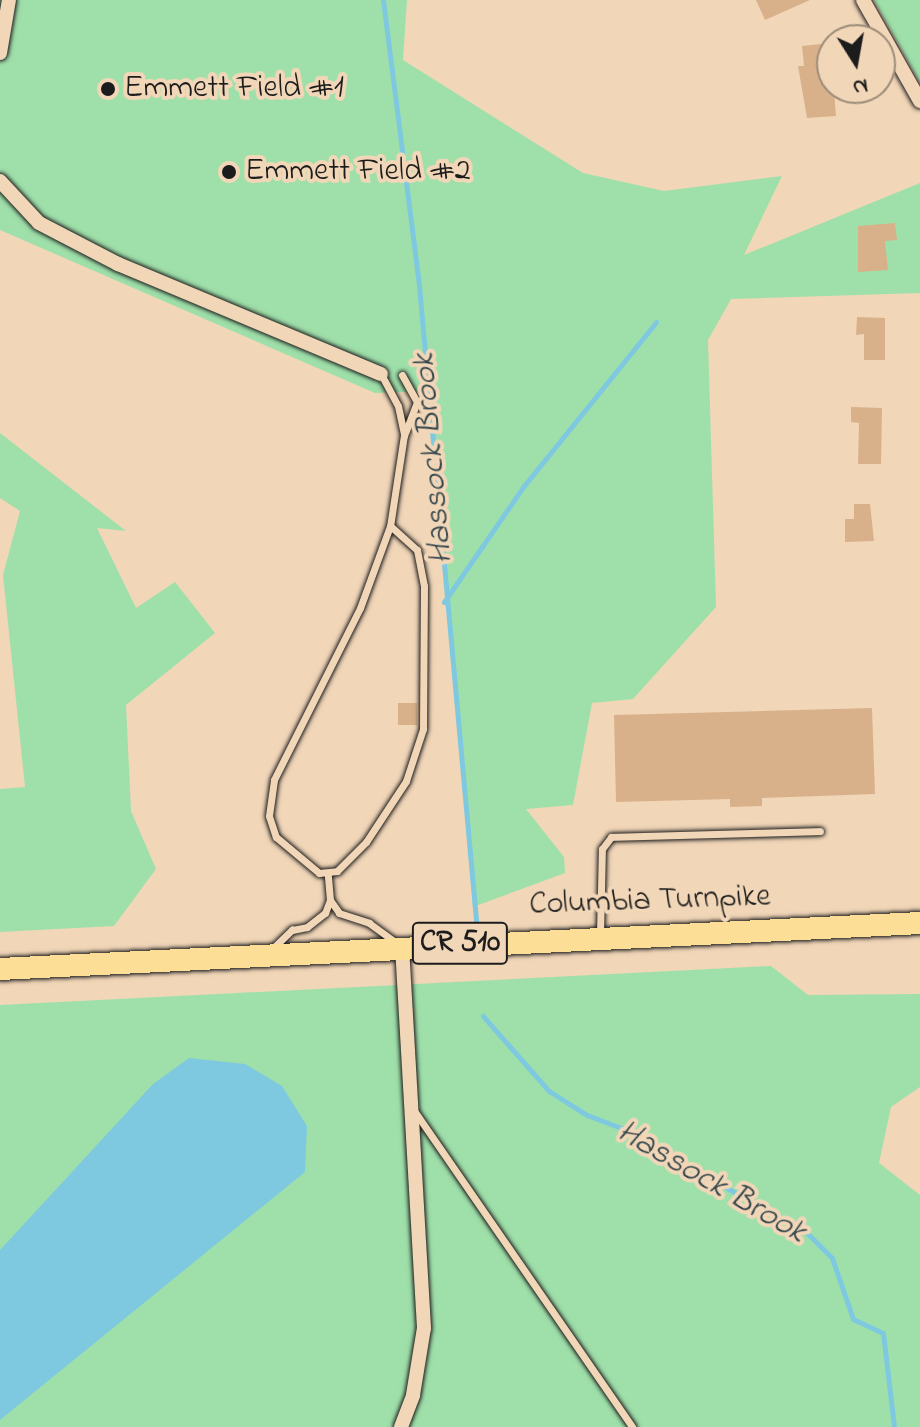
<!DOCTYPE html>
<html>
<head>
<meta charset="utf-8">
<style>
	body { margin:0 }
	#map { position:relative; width:920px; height:1427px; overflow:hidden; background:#f1d6b8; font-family:"Indie Flower",sans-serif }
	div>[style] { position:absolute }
	.green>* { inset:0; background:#9fe0aa }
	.water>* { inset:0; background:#7fc9e0 }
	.stream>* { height:5px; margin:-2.5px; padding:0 2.5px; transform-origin:2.5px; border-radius:2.5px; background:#7fc9e0 }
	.building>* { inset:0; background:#d8b18a; transform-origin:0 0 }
	.roads { filter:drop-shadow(0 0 2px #1c1c1c) drop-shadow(0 0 2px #1c1c1c) }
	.lane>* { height:7px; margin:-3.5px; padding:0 3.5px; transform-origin:3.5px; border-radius:3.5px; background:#f1d6b8 }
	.street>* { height:14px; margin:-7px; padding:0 7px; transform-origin:7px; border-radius:7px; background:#f1d6b8 }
	.primary>* { height:22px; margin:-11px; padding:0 11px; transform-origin:11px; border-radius:11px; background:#fdde96 }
	.dots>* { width:22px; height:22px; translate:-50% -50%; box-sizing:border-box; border:4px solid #f1d6b8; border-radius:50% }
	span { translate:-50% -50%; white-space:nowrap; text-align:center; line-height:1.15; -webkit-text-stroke:8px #f1d6b8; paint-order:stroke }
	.shield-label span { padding:2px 6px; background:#f1d6b8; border:2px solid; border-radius:6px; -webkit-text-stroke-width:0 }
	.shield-label { font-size:30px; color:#1c1c1c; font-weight:700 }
	.poi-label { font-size:32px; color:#1c1c1c }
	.left { translate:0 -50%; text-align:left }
	.street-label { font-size:32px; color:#1c1c1c }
	.water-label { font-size:34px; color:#35474d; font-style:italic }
	.north { position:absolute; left:816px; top:24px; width:80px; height:80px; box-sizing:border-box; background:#f1d6b8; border:2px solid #9c8c7a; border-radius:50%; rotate:169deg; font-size:22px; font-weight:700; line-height:32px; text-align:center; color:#1c1c1c }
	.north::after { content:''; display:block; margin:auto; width:28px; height:36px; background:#1c1c1c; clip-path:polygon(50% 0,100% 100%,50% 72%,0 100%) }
</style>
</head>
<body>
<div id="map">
	<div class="green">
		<div style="clip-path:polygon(0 0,407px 0,403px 60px,583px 173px,664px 191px,782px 176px,744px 255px,920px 183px,920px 293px,731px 299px,708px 340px,716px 607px,633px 699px,592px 703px,573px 805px,526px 809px,564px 857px,565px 873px,473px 907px,430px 391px,375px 393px,0 230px)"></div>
		<div style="clip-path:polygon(874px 0,920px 0,920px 83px)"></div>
		<div style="clip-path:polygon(0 433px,126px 531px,97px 528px,136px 608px,175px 582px,215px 633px,126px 705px,131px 811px,156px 869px,114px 926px,0 932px,0 789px,25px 787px,3px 575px,20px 511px,0 498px)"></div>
		<div style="clip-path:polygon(771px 966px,808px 995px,920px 994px,920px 1087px,891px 1107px,879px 1163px,920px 1195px,920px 1427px,0 1427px,0 1005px)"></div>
	</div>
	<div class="water">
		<div style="clip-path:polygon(189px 1058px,245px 1064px,282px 1086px,307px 1126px,305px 1172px,0 1420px,0 1250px,153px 1084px)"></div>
	</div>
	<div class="stream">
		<div style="left:383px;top:0;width:288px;rotate:82.8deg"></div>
		<div style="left:419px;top:286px;width:637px;rotate:84.86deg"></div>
		<div style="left:444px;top:602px;width:140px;rotate:-55.5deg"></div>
		<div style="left:523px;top:487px;width:212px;rotate:-51.1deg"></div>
		<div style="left:483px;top:1016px;width:100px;rotate:48.7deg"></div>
		<div style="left:549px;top:1091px;width:45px;rotate:32.3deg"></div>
		<div style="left:587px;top:1115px;width:62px;rotate:20.8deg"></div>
		<div style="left:645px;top:1137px;width:67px;rotate:33.5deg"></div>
		<div style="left:701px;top:1174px;width:117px;rotate:28.5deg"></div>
		<div style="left:804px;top:1230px;width:40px;rotate:45deg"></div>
		<div style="left:832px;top:1258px;width:65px;rotate:71deg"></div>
		<div style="left:853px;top:1319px;width:33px;rotate:25deg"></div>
		<div style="left:883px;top:1333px;width:95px;rotate:83.3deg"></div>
	</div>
	<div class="building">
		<div style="clip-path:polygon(756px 0,810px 0,765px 20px)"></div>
		<div style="clip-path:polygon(830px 43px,836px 116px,807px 118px,798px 66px,804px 66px,802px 46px)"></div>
		<div style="clip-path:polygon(895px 223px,897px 240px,885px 241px,888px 270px,858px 272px,858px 226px)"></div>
		<div style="clip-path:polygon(857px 317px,885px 318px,885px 360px,864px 360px,864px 334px,856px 335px)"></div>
		<div style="clip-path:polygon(851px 407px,882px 408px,881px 464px,858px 464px,859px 423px,851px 422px)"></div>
		<div style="clip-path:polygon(854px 504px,870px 504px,874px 541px,845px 542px,845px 519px,854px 519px)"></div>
		<div style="left:398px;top:703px;width:19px;height:22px"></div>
		<div style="clip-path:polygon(872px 708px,875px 794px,762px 798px,762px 806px,730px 807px,730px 799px,616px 802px,614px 715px)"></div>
	</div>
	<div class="roads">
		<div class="lane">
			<div style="left:381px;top:374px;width:36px;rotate:62deg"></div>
			<div style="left:398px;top:406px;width:30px;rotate:78deg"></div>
			<div style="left:404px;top:435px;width:92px;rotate:98.7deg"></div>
			<div style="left:390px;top:526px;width:87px;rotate:110.1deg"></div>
			<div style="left:360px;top:608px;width:192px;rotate:116.6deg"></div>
			<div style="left:274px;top:780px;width:36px;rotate:98deg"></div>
			<div style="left:269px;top:816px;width:22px;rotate:72deg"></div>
			<div style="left:276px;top:837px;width:56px;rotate:39.9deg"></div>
			<div style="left:319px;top:873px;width:18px;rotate:-6deg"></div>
			<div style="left:337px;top:871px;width:41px;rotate:-45deg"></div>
			<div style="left:366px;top:842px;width:73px;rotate:-56.7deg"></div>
			<div style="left:406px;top:781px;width:55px;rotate:-71.9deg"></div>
			<div style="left:423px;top:729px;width:143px;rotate:-89.6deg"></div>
			<div style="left:424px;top:586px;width:37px;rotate:-101deg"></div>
			<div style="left:417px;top:550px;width:36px;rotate:-138deg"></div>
			<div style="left:402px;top:375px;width:31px;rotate:61deg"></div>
			<div style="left:417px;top:402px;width:33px;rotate:111deg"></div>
			<div style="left:330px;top:900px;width:16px;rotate:55deg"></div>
			<div style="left:339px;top:913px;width:32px;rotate:18deg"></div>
			<div style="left:369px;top:923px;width:34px;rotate:36deg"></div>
			<div style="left:600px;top:934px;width:85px;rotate:-88.7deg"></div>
			<div style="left:602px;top:849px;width:15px;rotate:-53deg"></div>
			<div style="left:611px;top:837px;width:209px;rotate:-1.6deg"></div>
			<div style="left:272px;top:949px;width:28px;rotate:-44deg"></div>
			<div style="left:292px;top:930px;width:15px;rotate:-11deg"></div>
			<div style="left:307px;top:927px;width:23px;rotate:-38deg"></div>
			<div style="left:325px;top:913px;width:14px;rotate:-69deg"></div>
			<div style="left:330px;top:900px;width:25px;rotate:-95deg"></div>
			<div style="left:415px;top:1112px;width:383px;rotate:55.4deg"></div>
		</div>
		<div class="street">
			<div style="left:863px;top:0;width:116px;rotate:60.6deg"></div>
			<div style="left:0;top:53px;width:54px;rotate:-80.4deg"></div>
			<div style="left:0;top:181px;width:57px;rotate:47.1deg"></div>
			<div style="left:39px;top:223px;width:89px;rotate:27.4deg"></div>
			<div style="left:118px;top:264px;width:285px;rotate:22.7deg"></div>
			<div style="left:401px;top:1427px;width:34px;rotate:-69deg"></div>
			<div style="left:413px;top:1395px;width:68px;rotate:-80.7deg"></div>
			<div style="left:424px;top:1328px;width:382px;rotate:-93.3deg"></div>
		</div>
		<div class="primary">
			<div style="left:0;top:969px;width:921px;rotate:-2.86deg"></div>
		</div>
	</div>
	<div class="dots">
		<div style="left:108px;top:89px;background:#1c1c1c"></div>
		<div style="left:229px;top:172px;background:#1c1c1c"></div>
	</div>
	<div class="shield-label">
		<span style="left:460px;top:943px">CR 510</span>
	</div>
	<div class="poi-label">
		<span class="left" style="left:124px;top:89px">Emmett Field #1</span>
		<span class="left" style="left:245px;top:172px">Emmett Field #2</span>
	</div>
	<div class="street-label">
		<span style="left:650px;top:902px;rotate:-2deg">Columbia Turnpike</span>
	</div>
	<div class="water-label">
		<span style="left:434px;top:459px;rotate:-95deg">Hassock Brook</span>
		<span style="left:711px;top:1183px;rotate:30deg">Hassock Brook</span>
	</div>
	<div class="north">N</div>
</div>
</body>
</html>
